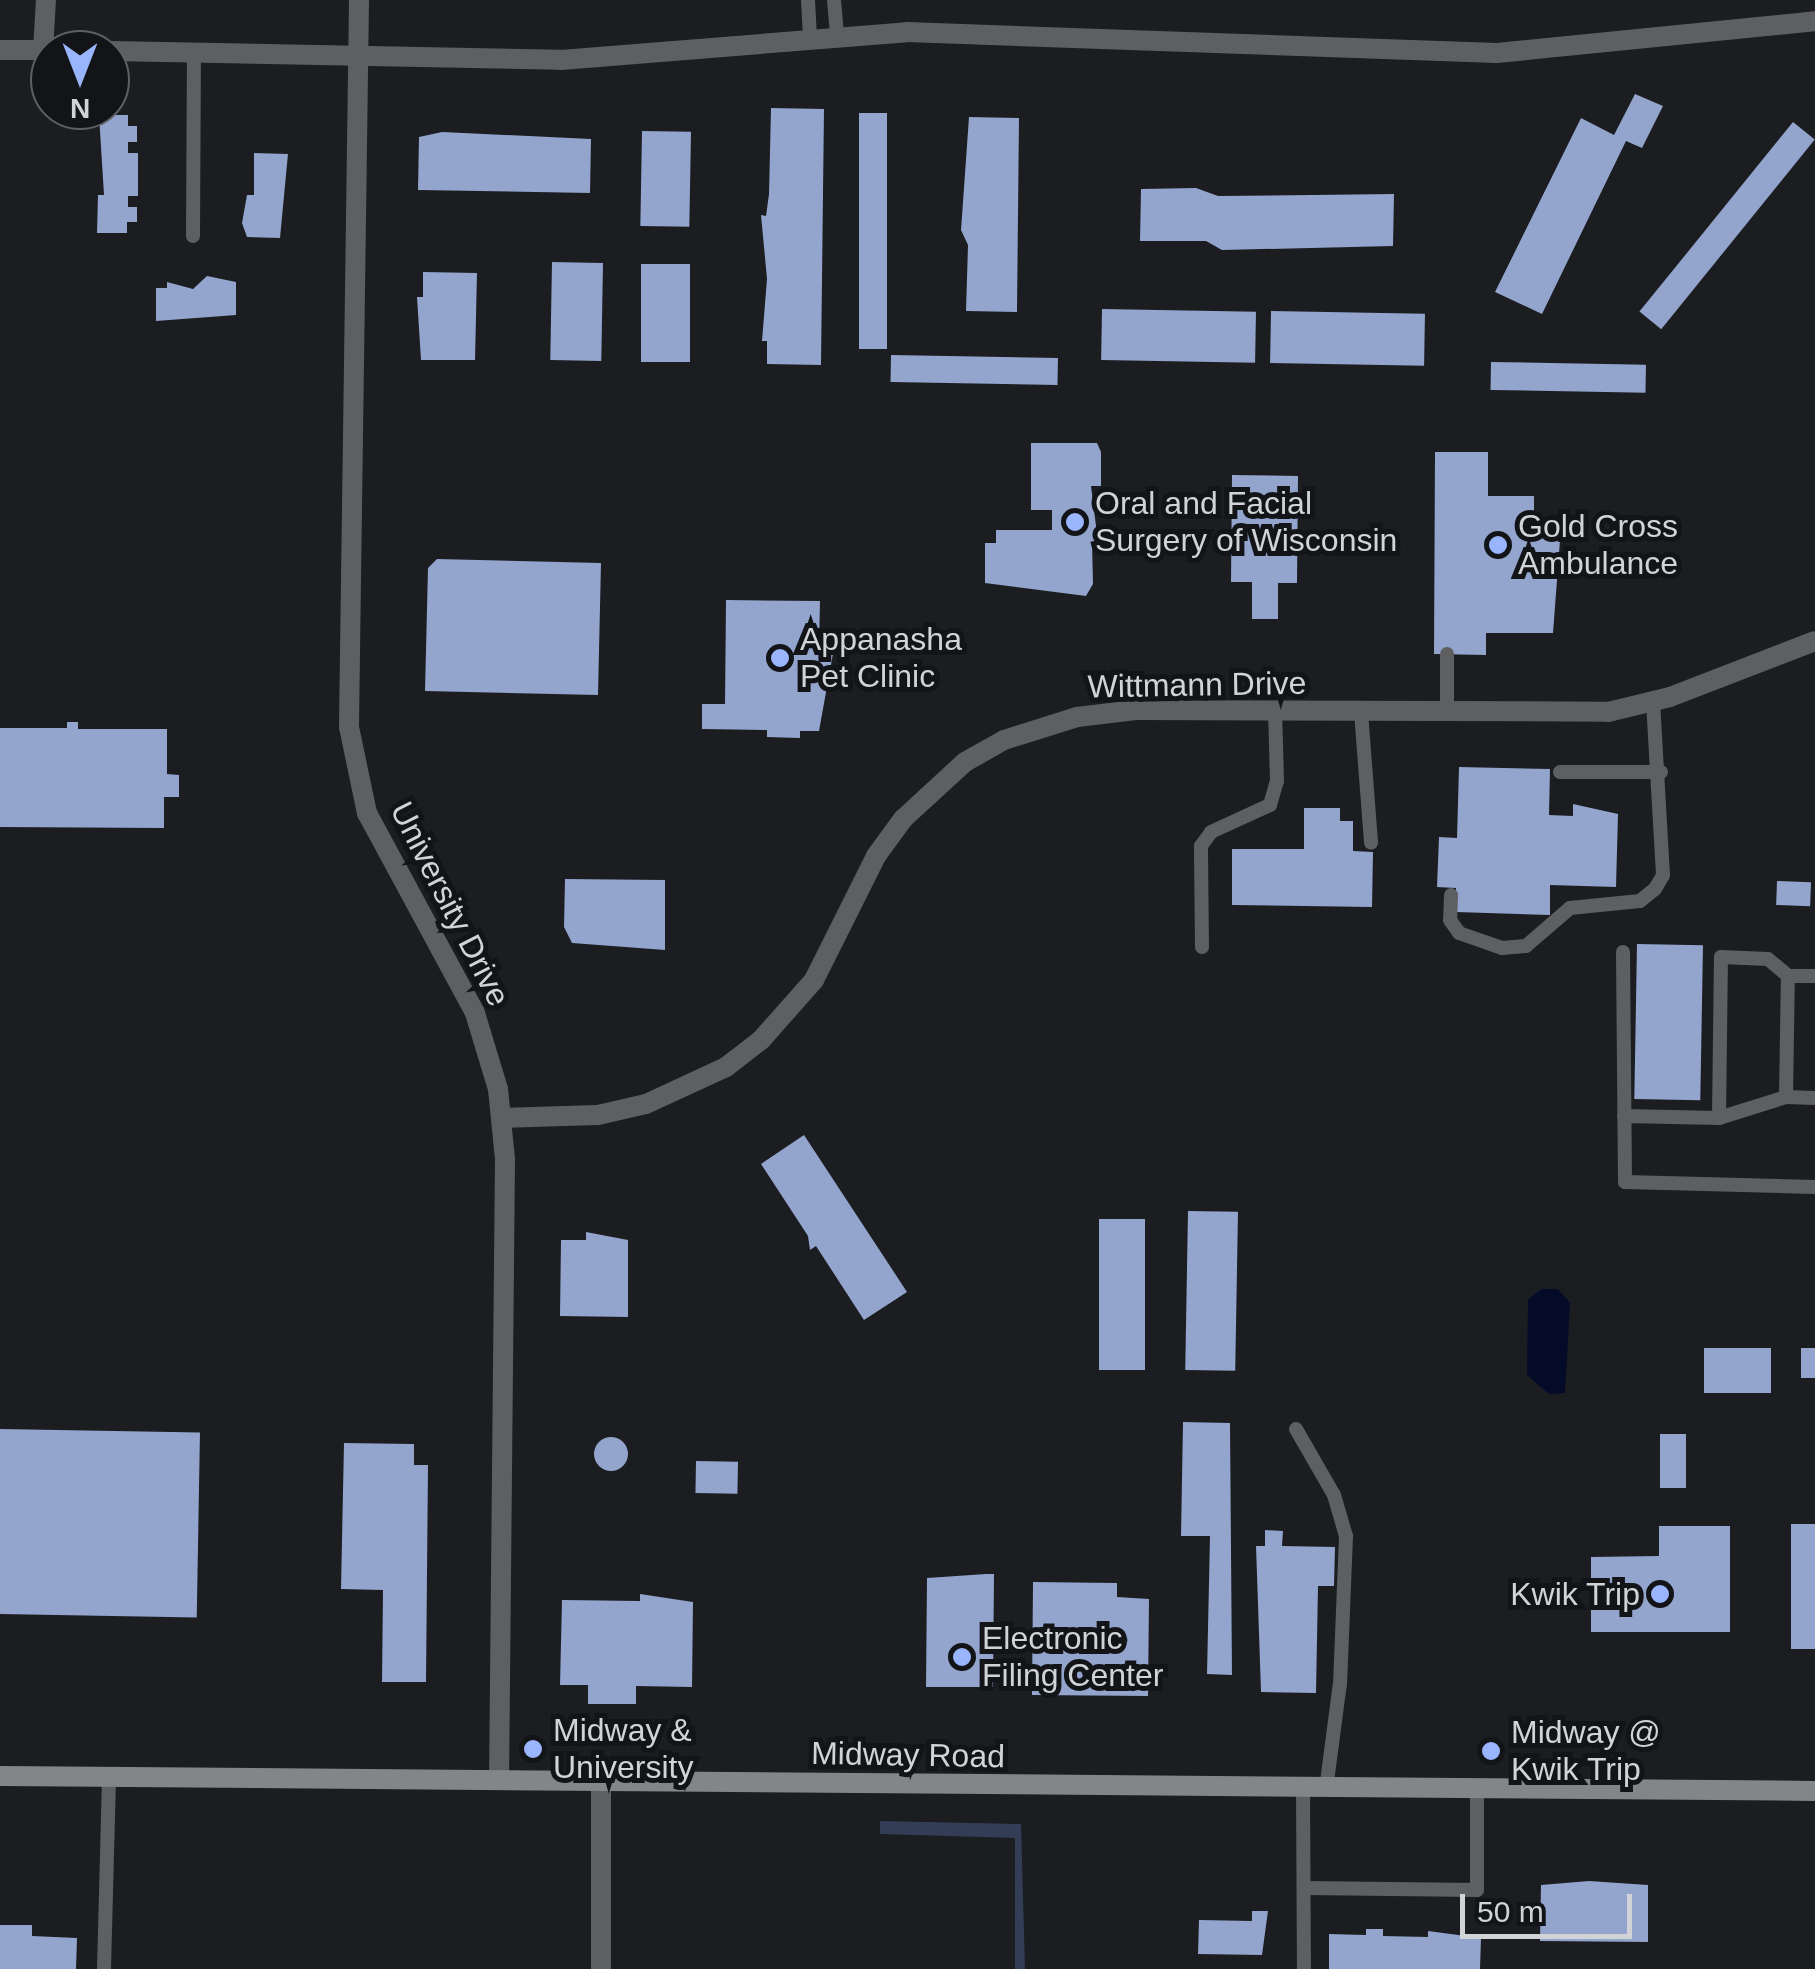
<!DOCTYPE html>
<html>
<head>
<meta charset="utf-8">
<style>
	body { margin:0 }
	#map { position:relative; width:1815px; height:1969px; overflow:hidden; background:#1b1d21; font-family:Arial,sans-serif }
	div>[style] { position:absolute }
	.green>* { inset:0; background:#333d56 }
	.water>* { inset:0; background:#040b29 }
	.building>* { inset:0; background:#93a4cd; transform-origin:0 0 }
	.round { border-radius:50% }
	.lane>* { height:14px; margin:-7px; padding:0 7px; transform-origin:7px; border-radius:7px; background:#5e5f61 }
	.street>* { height:20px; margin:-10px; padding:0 10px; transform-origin:10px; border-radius:10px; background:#5e5f61 }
	.secondary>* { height:20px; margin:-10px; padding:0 10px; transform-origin:10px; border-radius:10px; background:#838588 }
	.dots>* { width:28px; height:28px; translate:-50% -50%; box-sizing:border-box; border:5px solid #121418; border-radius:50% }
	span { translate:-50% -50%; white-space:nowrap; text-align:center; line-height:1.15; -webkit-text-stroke:10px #121418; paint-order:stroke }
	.poi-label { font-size:32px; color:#d1d3d6 }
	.left { translate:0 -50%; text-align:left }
	.right { translate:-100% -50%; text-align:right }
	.street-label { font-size:32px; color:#d1d3d6 }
	.north { position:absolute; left:30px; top:30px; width:100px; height:100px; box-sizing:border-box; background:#121418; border:2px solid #5e6064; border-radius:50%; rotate:180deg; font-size:28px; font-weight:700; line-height:40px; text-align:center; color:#d1d3d6 }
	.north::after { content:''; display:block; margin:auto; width:35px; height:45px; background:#99b5fd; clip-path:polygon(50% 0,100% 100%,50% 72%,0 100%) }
	.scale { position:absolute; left:1460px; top:1894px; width:172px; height:45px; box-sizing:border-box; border:5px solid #d1d3d6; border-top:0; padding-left:12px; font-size:30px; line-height:35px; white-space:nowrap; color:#d1d3d6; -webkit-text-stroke:8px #121418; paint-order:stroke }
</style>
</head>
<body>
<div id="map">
	<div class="green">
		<div style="clip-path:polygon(880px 1821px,1021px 1824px,1025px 1969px,1015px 1969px,1015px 1838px,880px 1834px)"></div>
	</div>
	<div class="water">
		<div style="clip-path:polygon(1542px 1289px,1558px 1289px,1570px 1303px,1565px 1393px,1549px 1394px,1527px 1375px,1528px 1299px)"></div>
	</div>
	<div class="building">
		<div style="clip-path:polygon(1635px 94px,1663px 106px,1642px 148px,1626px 141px,1542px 314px,1495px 292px,1581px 118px,1614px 135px)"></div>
		<div style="clip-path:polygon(771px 108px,824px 109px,821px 365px,767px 364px,767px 341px,762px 341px,767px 279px,761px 215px,766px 216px,769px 194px)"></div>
		<div style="left:859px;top:113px;width:28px;height:236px"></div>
		<div style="clip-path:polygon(99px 115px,128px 115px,128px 126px,137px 126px,137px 142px,128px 142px,128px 153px,138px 153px,138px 196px,128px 196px,128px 207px,137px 207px,137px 222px,127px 222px,127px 233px,97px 233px,98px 195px,104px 195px)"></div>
		<div style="clip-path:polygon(969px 117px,1019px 118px,1017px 312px,966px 311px,968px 245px,961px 230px)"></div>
		<div style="left:1793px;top:122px;width:28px;height:244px;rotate:39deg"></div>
		<div style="left:642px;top:131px;width:49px;height:95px;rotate:1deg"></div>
		<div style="clip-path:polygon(442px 132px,591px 139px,590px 193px,418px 190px,419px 137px)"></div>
		<div style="clip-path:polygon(254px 153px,288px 154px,280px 238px,247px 237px,242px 223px,247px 195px,254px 195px)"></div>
		<div style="clip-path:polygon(1196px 188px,1218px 196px,1394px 194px,1393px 246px,1222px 250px,1206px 241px,1140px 241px,1141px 189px)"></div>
		<div style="left:552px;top:262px;width:51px;height:98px;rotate:1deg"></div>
		<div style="left:641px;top:264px;width:49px;height:98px"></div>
		<div style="clip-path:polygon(423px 272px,477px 273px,475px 360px,421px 360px,417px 297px,423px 297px)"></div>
		<div style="clip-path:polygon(207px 276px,236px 282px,236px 315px,156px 321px,156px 288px,167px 288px,167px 282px,193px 289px)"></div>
		<div style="left:1102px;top:309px;width:154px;height:51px;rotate:1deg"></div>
		<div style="left:1271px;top:311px;width:154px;height:52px;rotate:1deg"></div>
		<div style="left:891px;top:355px;width:167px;height:27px;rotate:1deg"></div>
		<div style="left:1491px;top:362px;width:155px;height:28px;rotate:1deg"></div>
		<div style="clip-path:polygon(1031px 443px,1097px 443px,1101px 452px,1101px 486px,1091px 486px,1098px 542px,1092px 542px,1093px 584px,1086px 596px,985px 583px,985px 543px,996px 543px,996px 530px,1052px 530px,1052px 510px,1031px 510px)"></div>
		<div style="clip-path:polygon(1435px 452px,1488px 452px,1488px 496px,1534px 496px,1534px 527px,1561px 527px,1553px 633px,1486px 633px,1486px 655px,1434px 654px)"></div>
		<div style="clip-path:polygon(1232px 475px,1298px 476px,1297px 583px,1278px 583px,1278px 619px,1252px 619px,1252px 582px,1231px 582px)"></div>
		<div style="clip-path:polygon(437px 559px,601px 563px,598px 695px,425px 691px,428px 568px)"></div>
		<div style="clip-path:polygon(726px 600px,820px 601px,819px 647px,834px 648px,819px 731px,800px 731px,800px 738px,767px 737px,767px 730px,702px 729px,702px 704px,725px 704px)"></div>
		<div style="clip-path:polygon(67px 722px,78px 722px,78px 729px,167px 729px,167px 774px,179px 775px,179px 797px,164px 797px,164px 828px,0 827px,0 728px,67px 728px)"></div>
		<div style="clip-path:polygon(1459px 767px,1550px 769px,1549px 815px,1573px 816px,1573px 804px,1618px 814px,1616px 887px,1550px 885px,1550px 915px,1456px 912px,1456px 888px,1437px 887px,1439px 837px,1457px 838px)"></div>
		<div style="clip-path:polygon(1304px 808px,1340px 808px,1340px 821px,1353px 821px,1353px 851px,1373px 852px,1372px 907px,1232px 905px,1232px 849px,1304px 849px)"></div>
		<div style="clip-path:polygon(565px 879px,665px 880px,665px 950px,572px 943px,564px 927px)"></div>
		<div style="left:1777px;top:881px;width:34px;height:24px;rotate:2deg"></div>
		<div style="left:1637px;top:944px;width:66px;height:155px;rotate:1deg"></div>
		<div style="clip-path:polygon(804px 1135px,907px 1292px,864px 1320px,816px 1246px,810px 1250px,808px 1236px,761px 1164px)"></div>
		<div style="left:1188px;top:1211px;width:50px;height:159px;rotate:1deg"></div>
		<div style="left:1099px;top:1219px;width:46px;height:151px"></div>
		<div style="clip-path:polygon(586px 1232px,628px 1240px,628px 1317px,560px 1316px,561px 1240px,586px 1240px)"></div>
		<div style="left:1704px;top:1348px;width:67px;height:45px"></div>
		<div style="left:1815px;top:1348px;width:30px;height:14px;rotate:90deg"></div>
		<div style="clip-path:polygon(1183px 1422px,1230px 1423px,1232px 1675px,1207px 1674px,1210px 1536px,1181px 1536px)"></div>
		<div style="left:0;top:1429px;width:200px;height:185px;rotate:1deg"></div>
		<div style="left:1660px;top:1434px;width:26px;height:54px"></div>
		<div class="round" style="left:594px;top:1437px;width:34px;height:34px"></div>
		<div style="clip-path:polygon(344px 1443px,414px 1444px,414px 1465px,428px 1465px,426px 1682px,382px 1682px,383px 1590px,341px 1589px)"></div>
		<div style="left:696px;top:1461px;width:42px;height:32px;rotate:1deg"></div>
		<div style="left:1791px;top:1524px;width:24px;height:125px"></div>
		<div style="clip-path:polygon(1659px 1526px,1730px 1526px,1730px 1632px,1591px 1632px,1591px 1557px,1659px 1556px)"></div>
		<div style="clip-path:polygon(1265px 1530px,1283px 1531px,1282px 1546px,1335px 1547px,1334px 1586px,1318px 1586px,1316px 1693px,1261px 1692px,1256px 1546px,1265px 1546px)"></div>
		<div style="clip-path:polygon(986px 1574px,994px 1574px,993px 1687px,926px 1687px,927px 1578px)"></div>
		<div style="clip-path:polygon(1033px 1582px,1117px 1583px,1117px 1597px,1149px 1599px,1148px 1696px,1032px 1695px)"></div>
		<div style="clip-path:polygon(640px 1594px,693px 1602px,692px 1687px,636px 1686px,636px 1704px,588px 1704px,588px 1685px,560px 1685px,562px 1600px,640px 1601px)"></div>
		<div style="clip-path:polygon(1589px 1881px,1648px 1885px,1648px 1942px,1540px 1941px,1541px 1885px)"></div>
		<div style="clip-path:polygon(1252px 1911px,1268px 1911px,1262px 1955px,1198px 1954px,1199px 1920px,1252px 1921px)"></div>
		<div style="clip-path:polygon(0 1925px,32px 1925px,32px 1936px,77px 1938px,76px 1969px,0 1969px)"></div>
		<div style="clip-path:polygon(1366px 1929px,1383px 1929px,1383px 1936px,1428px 1937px,1428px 1931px,1481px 1938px,1480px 1969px,1329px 1969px,1329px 1934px,1366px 1935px)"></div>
	</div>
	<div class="lane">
		<div style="left:808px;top:0;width:35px;rotate:87deg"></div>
		<div style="left:834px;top:0;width:33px;rotate:85deg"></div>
		<div style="left:193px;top:236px;width:184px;rotate:-89.7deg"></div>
		<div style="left:1447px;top:654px;width:60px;rotate:90deg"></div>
		<div style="left:1361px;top:712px;width:131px;rotate:85.6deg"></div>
		<div style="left:1560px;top:772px;width:101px"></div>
		<div style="left:1451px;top:895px;width:25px;rotate:92deg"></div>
		<div style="left:1450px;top:920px;width:16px;rotate:55deg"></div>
		<div style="left:1459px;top:933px;width:46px;rotate:19.2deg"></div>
		<div style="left:1502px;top:948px;width:24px;rotate:-5deg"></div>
		<div style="left:1526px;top:946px;width:58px;rotate:-40.8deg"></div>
		<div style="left:1570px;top:908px;width:70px;rotate:-5.7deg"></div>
		<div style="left:1640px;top:901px;width:19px;rotate:-39deg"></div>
		<div style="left:1655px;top:889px;width:16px;rotate:-60deg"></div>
		<div style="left:1663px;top:875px;width:173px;rotate:-93.3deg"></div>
		<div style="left:1202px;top:947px;width:101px;rotate:-90.6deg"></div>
		<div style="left:1201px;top:846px;width:17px;rotate:-54deg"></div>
		<div style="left:1211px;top:832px;width:65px;rotate:-24.6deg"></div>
		<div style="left:1270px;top:805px;width:25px;rotate:-74deg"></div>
		<div style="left:1277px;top:781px;width:70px;rotate:-91.6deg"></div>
		<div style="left:1623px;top:952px;width:230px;rotate:89.5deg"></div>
		<div style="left:1625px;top:1182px;width:190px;rotate:1.5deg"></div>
		<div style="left:1786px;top:1097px;width:121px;rotate:-89.1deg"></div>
		<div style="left:1624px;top:1116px;width:95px;rotate:1.2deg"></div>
		<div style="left:1719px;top:1118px;width:161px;rotate:-89.3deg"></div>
		<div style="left:1721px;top:957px;width:47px;rotate:2.4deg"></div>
		<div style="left:1768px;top:959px;width:26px;rotate:40deg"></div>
		<div style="left:1788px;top:976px;width:27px"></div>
		<div style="left:1719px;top:1118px;width:70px;rotate:-17.4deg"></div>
		<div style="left:1786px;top:1097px;width:29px;rotate:2deg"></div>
		<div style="left:1296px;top:1429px;width:76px;rotate:60.1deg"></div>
		<div style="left:1334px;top:1495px;width:43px;rotate:73.7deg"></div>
		<div style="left:1346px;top:1536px;width:147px;rotate:92.3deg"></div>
		<div style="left:1340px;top:1683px;width:107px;rotate:97.5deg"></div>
		<div style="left:1303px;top:1789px;width:180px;rotate:89.7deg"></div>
		<div style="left:1304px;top:1888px;width:173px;rotate:0.7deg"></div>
		<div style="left:1477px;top:1890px;width:100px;rotate:-90deg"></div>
		<div style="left:104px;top:1969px;width:192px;rotate:-88.5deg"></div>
	</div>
	<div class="street">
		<div style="left:359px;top:0;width:727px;rotate:90.79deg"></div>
		<div style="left:349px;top:727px;width:88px;rotate:78.2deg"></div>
		<div style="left:367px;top:813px;width:227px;rotate:61.6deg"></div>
		<div style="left:475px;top:1013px;width:79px;rotate:73.2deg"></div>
		<div style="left:498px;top:1089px;width:70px;rotate:84.3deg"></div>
		<div style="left:505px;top:1159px;width:621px;rotate:90.55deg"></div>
		<div style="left:0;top:50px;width:50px"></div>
		<div style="left:43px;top:50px;width:50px;rotate:-86.6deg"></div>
		<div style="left:110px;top:51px;width:451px;rotate:1.1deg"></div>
		<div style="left:561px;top:60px;width:347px;rotate:-4.6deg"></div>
		<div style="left:907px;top:32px;width:590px;rotate:2.04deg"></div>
		<div style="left:1497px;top:53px;width:320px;rotate:-5.7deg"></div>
		<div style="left:502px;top:1118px;width:96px;rotate:-1.8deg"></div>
		<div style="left:598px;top:1115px;width:49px;rotate:-12.9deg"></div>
		<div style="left:646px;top:1104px;width:88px;rotate:-24.8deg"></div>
		<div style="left:726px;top:1067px;width:44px;rotate:-37.6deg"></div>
		<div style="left:761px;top:1040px;width:80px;rotate:-48.5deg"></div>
		<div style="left:814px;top:980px;width:139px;rotate:-63.4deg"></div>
		<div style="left:876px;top:856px;width:46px;rotate:-53.9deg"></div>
		<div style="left:903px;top:819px;width:84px;rotate:-42.6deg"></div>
		<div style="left:965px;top:762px;width:45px;rotate:-29.4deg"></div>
		<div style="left:1004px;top:740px;width:77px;rotate:-17.5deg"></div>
		<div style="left:1077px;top:717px;width:59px;rotate:-6.8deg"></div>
		<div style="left:1136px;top:710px;width:472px;rotate:0.2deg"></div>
		<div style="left:1608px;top:712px;width:64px;rotate:-13.6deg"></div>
		<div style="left:1670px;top:697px;width:155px;rotate:-21.1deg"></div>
		<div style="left:601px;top:1781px;width:188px;rotate:90deg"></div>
	</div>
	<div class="secondary">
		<div style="left:0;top:1776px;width:1815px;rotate:0.47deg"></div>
	</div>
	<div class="dots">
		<div style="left:1075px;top:522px;background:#99b5fd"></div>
		<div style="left:1498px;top:545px;background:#99b5fd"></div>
		<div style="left:780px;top:658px;background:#99b5fd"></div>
		<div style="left:1660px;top:1594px;background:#99b5fd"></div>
		<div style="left:962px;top:1657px;background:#99b5fd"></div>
		<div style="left:533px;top:1749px;background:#99b5fd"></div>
		<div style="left:1491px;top:1751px;background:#99b5fd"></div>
	</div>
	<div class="poi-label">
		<span class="left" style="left:1095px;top:522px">Oral and Facial<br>Surgery of Wisconsin</span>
		<span class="left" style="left:1518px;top:545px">Gold Cross<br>Ambulance</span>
		<span class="left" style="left:800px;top:658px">Appanasha<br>Pet Clinic</span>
		<span class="right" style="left:1640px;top:1594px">Kwik Trip</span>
		<span class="left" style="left:982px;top:1657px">Electronic<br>Filing Center</span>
		<span class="left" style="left:553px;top:1749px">Midway &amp;<br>University</span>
		<span class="left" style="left:1511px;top:1751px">Midway @<br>Kwik Trip</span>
	</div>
	<div class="street-label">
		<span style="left:1197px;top:685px;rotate:-1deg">Wittmann Drive</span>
		<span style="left:450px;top:904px;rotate:63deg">University Drive</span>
		<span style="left:908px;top:1755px;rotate:1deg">Midway Road</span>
	</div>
	<div class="north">N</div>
	<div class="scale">50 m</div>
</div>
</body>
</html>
